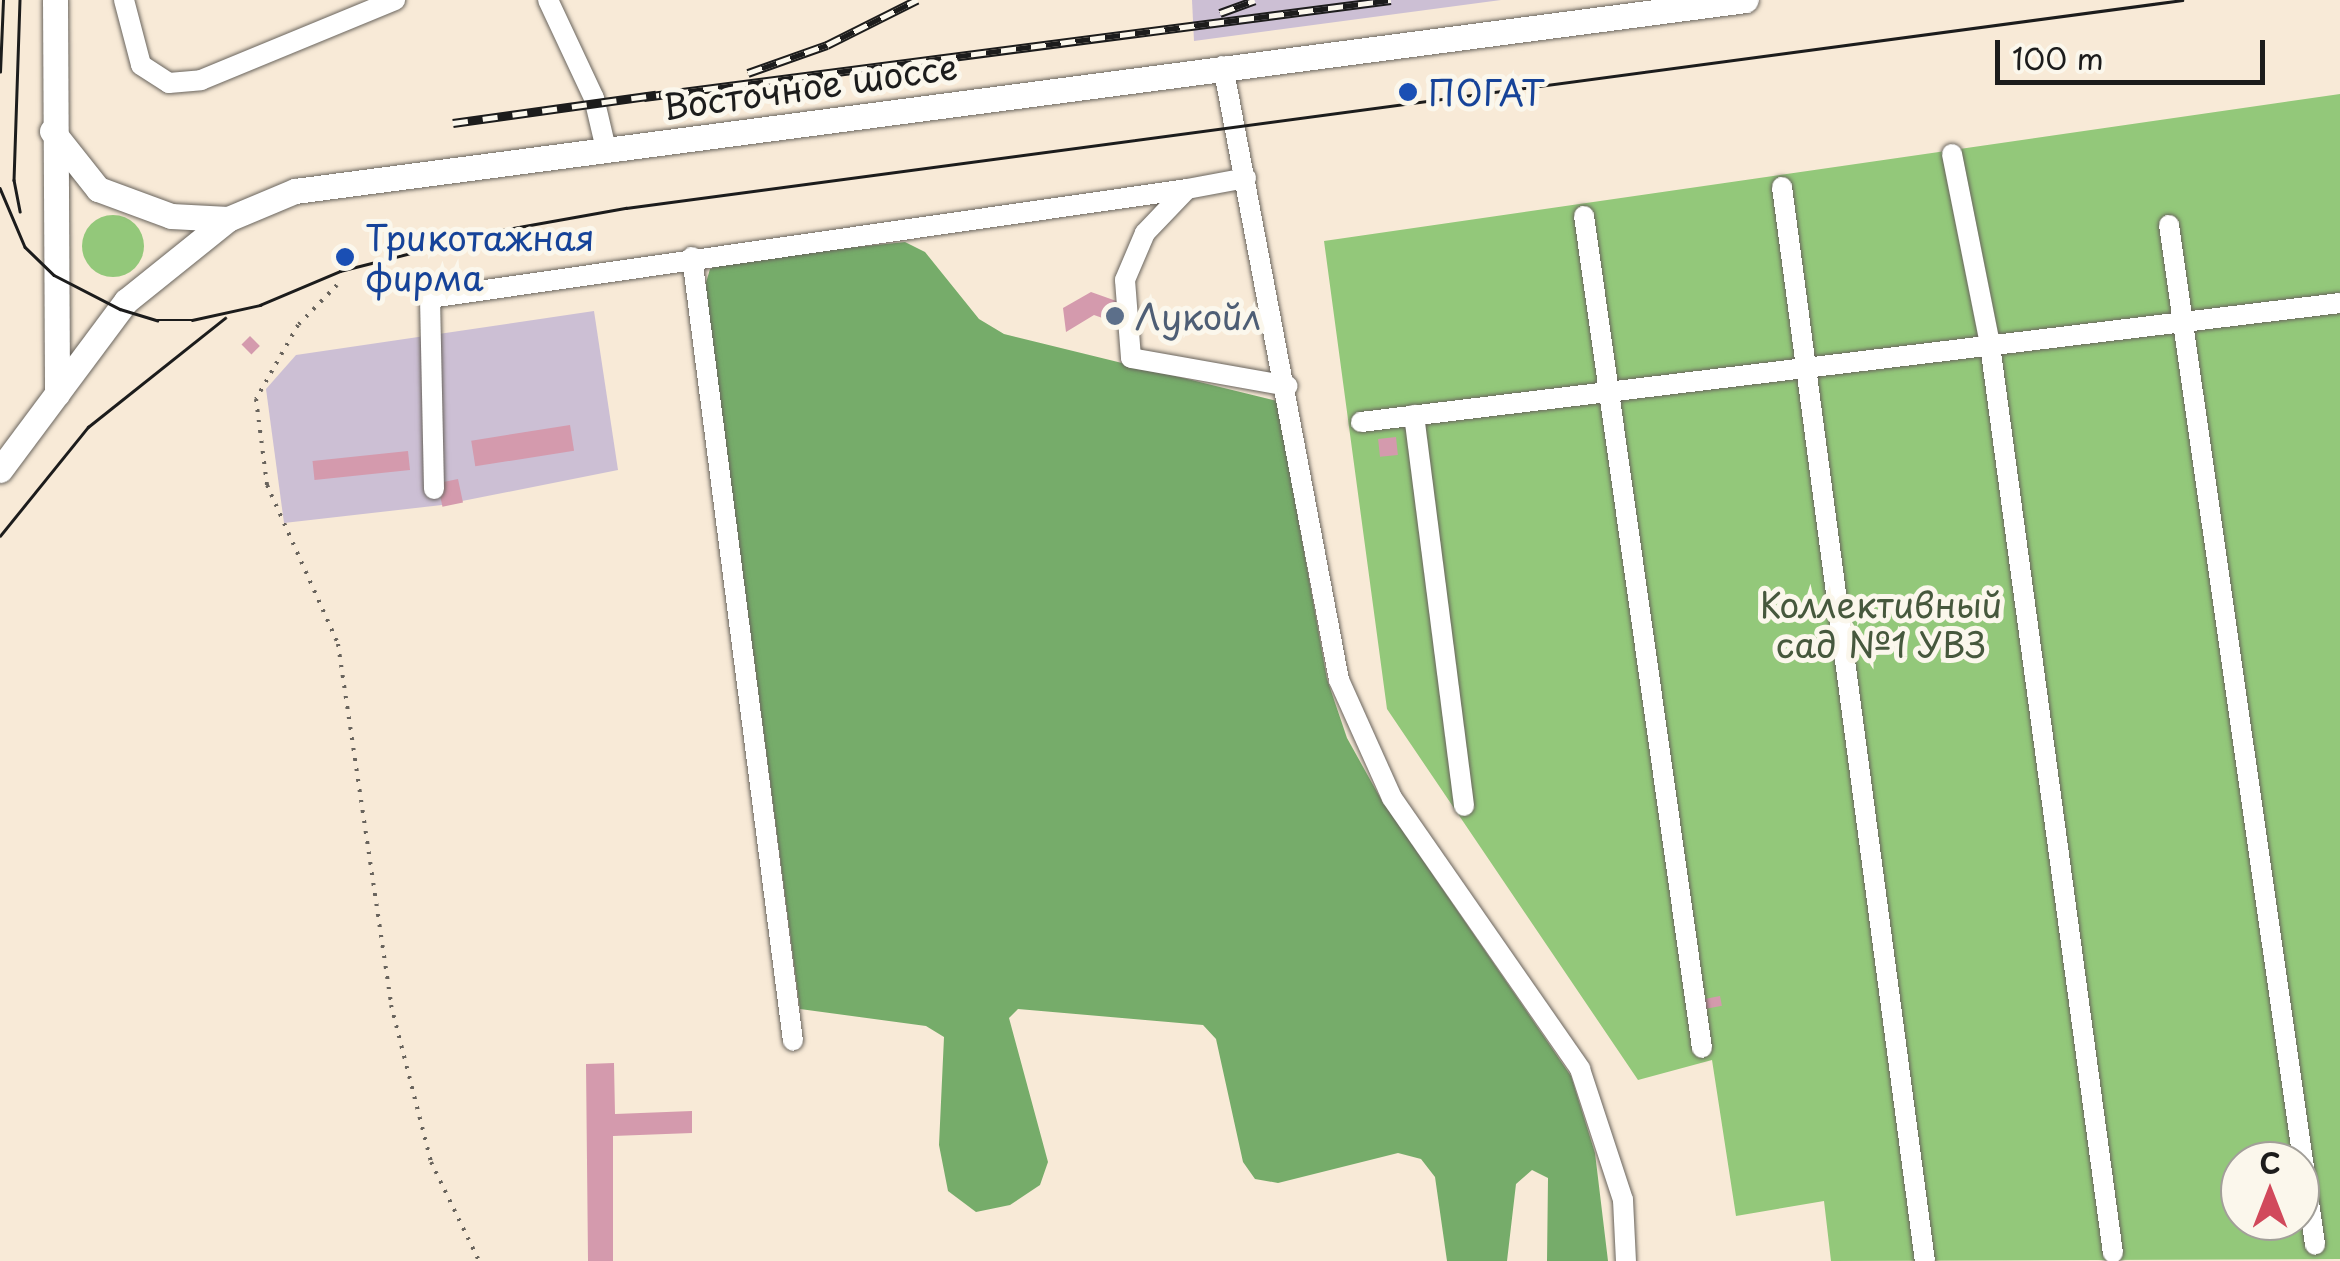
<!DOCTYPE html>
<html>
<head>
<meta charset="utf-8">
<style>
	body { margin:0 }
	#map { position:relative; width:2340px; height:1261px; overflow:hidden; background:#f8ead7; font-family:"Playpen Sans",sans-serif }
	div>[style] { position:absolute }
	.industrial>* { inset:0; background:#ccbfd4 }
	.green>* { inset:0; background:#93c87a }
	.round { border-radius:50% }
	.forest>* { inset:0; background:#76ac6a }
	.building>* { inset:0; background:#d49aad; transform-origin:0 0 }
	.path>* { height:4px; margin-top:-2px; transform-origin:0; background:repeating-linear-gradient(90deg,#69645d 0 2.5px,transparent 0 10.5px) }
	.roads { filter:drop-shadow(0 0 2px #69645d) drop-shadow(0 0 2px #69645d) }
	.minor>* { height:20px; margin:-10px; padding:0 10px; transform-origin:10px; border-radius:10px; background:#fff }
	.major>* { height:25px; margin:-12.5px; padding:0 12.5px; transform-origin:12.5px; border-radius:12.5px; background:#fff }
	.tram>* { height:2.5px; margin:-1.25px; padding:0 1.25px; transform-origin:1.25px; border-radius:1.25px; background:#1c1c1c }
	.rail>* { height:9px; margin-top:-4.5px; transform-origin:0; background:repeating-linear-gradient(90deg,#fbf7ec 0 15px,#1c1c1c 0 30px); box-sizing:border-box; border-block:2px solid #1c1c1c }
	.dots>* { width:28px; height:28px; translate:-50% -50%; box-sizing:border-box; border:5px solid #fbf7ec; border-radius:50% }
	span { translate:-50% -50%; white-space:nowrap; text-align:center; line-height:1.15; -webkit-text-stroke:10px #fbf7ec; paint-order:stroke }
	.street-label { font-size:35px; color:#1c1c1c }
	.transit-label { font-size:35px; color:#164399 }
	.left { translate:0 -50%; text-align:left }
	.service-label { font-size:35px; color:#4e5e75 }
	.park-label { font-size:35px; color:#46583d }
	.north { position:absolute; left:2220px; top:1141px; width:100px; height:100px; box-sizing:border-box; background:#fbf7ec; border:2px solid #a29f99; border-radius:50%; rotate:0deg; font-size:28px; font-weight:700; line-height:40px; text-align:center; color:#1c1c1c }
	.north::after { content:''; display:block; margin:auto; width:35px; height:45px; background:#d1495b; clip-path:polygon(50% 0,100% 100%,50% 72%,0 100%) }
	.scale { position:absolute; left:1995px; top:40px; width:270px; height:45px; box-sizing:border-box; border:5px solid #1c1c1c; border-top:0; padding-left:12px; font-size:30px; line-height:35px; white-space:nowrap; color:#1c1c1c; -webkit-text-stroke:8px #fbf7ec; paint-order:stroke }
</style>
</head>
<body>
<div id="map">
	<div class="industrial">
		<div style="clip-path:polygon(1192px 0,1501px 0,1194px 41px)"></div>
		<div style="clip-path:polygon(594px 311px,618px 470px,442px 505px,284px 523px,266px 389px,296px 355px)"></div>
	</div>
	<div class="green">
		<div style="clip-path:polygon(evenodd,2340px 94px,2340px 1259px,1831px 1261px,1824px 1201px,1736px 1216px,1712px 1060px,1638px 1080px,1387px 709px,1324px 241px,2340px 94px,2240px 1161px,2300px 1161px,2300px 1221px,2240px 1221px,2240px 1161px)"></div>
		<div class="round" style="left:82px;top:215px;width:62px;height:62px"></div>
	</div>
	<div class="forest">
		<div style="clip-path:polygon(905px 242px,925px 252px,979px 319px,1004px 334px,1277px 401px,1327px 679px,1347px 738px,1382px 801px,1571px 1076px,1595px 1153px,1608px 1261px,1547px 1261px,1548px 1178px,1532px 1170px,1516px 1184px,1507px 1261px,1447px 1261px,1435px 1177px,1421px 1159px,1398px 1153px,1278px 1183px,1255px 1179px,1243px 1162px,1216px 1039px,1203px 1025px,1018px 1009px,1009px 1018px,1048px 1162px,1040px 1185px,1010px 1205px,976px 1212px,948px 1191px,939px 1145px,944px 1037px,926px 1026px,800px 1009px,705px 286px,710px 269px,731px 260px)"></div>
	</div>
	<div class="building">
		<div style="clip-path:polygon(1091px 292px,1122px 303px,1125px 326px,1094px 315px,1066px 332px,1063px 308px)"></div>
		<div style="left:250px;top:336px;width:14px;height:12px;rotate:45deg"></div>
		<div style="left:570px;top:425px;width:26px;height:100px;rotate:81deg"></div>
		<div style="left:1396px;top:437px;width:18px;height:18px;rotate:84deg"></div>
		<div style="left:408px;top:451px;width:19px;height:96px;rotate:84deg"></div>
		<div style="left:458px;top:479px;width:24px;height:21px;rotate:78deg"></div>
		<div style="left:1720px;top:996px;width:10px;height:17px;rotate:79deg"></div>
		<div style="clip-path:polygon(614px 1063px,615px 1114px,692px 1111px,692px 1133px,613px 1136px,613px 1261px,588px 1261px,586px 1064px)"></div>
	</div>
	<div class="path">
		<div style="left:337px;top:285px;width:56px;rotate:134.3deg"></div>
		<div style="left:298px;top:325px;width:85px;rotate:119.6deg"></div>
		<div style="left:256px;top:399px;width:87px;rotate:82.7deg"></div>
		<div style="left:267px;top:485px;width:174px;rotate:65.9deg"></div>
		<div style="left:338px;top:644px;width:365px;rotate:81.6deg"></div>
		<div style="left:391px;top:1005px;width:162px;rotate:75.7deg"></div>
		<div style="left:431px;top:1162px;width:110px;rotate:64.1deg"></div>
	</div>
	<div class="roads">
		<div class="minor">
			<div style="left:124px;top:0;width:67px;rotate:75.3deg"></div>
			<div style="left:141px;top:65px;width:33px;rotate:33deg"></div>
			<div style="left:169px;top:83px;width:32px;rotate:-5deg"></div>
			<div style="left:201px;top:80px;width:210px;rotate:-22.4deg"></div>
			<div style="left:548px;top:0;width:108px;rotate:64.9deg"></div>
			<div style="left:594px;top:98px;width:52px;rotate:76.8deg"></div>
			<div style="left:1223px;top:66px;width:625px;rotate:79.3deg"></div>
			<div style="left:1339px;top:680px;width:129px;rotate:65.8deg"></div>
			<div style="left:1392px;top:798px;width:330px;rotate:55.2deg"></div>
			<div style="left:1580px;top:1069px;width:138px;rotate:71.8deg"></div>
			<div style="left:1623px;top:1200px;width:61px;rotate:87.2deg"></div>
			<div style="left:1952px;top:154px;width:195px;rotate:78.7deg"></div>
			<div style="left:1990px;top:345px;width:916px;rotate:82.29deg"></div>
			<div style="left:1246px;top:178px;width:60px;rotate:169.4deg"></div>
			<div style="left:1187px;top:189px;width:61px;rotate:133.7deg"></div>
			<div style="left:1145px;top:233px;width:51px;rotate:113.1deg"></div>
			<div style="left:1125px;top:280px;width:78px;rotate:85.6deg"></div>
			<div style="left:1131px;top:358px;width:159px;rotate:10.1deg"></div>
			<div style="left:1782px;top:187px;width:1083px;rotate:82.42deg"></div>
			<div style="left:1584px;top:216px;width:840px;rotate:81.93deg"></div>
			<div style="left:2169px;top:225px;width:1030px;rotate:81.85deg"></div>
			<div style="left:692px;top:257px;width:790px;rotate:82.66deg"></div>
			<div style="left:1414px;top:415px;width:394px;rotate:82.7deg"></div>
			<div style="left:1361px;top:422px;width:986px;rotate:-6.93deg"></div>
			<div style="left:434px;top:489px;width:191px;rotate:-91.2deg"></div>
			<div style="left:430px;top:298px;width:765px;rotate:-8.19deg"></div>
		</div>
		<div class="major">
			<div style="left:55px;top:0;width:394px;rotate:89.7deg"></div>
			<div style="left:52px;top:131px;width:74px;rotate:51.6deg"></div>
			<div style="left:98px;top:189px;width:78px;rotate:20.3deg"></div>
			<div style="left:171px;top:216px;width:57px;rotate:3deg"></div>
			<div style="left:0;top:470px;width:211px;rotate:-53.3deg"></div>
			<div style="left:126px;top:301px;width:131px;rotate:-38.8deg"></div>
			<div style="left:228px;top:219px;width:73px;rotate:-22.7deg"></div>
			<div style="left:295px;top:191px;width:1463px;rotate:-7.5deg"></div>
		</div>
	</div>
	<div class="tram">
		<div style="left:20px;top:0;width:180px;rotate:91.9deg"></div>
		<div style="left:14px;top:180px;width:32px;rotate:79deg"></div>
		<div style="left:0;top:72px;width:72px;rotate:-87.6deg"></div>
		<div style="left:0;top:188px;width:64px;rotate:67deg"></div>
		<div style="left:25px;top:247px;width:40px;rotate:44deg"></div>
		<div style="left:54px;top:275px;width:74px;rotate:27.3deg"></div>
		<div style="left:120px;top:309px;width:39px;rotate:17deg"></div>
		<div style="left:157px;top:320px;width:35px"></div>
		<div style="left:192px;top:320px;width:70px;rotate:-12.4deg"></div>
		<div style="left:260px;top:305px;width:87px;rotate:-23deg"></div>
		<div style="left:340px;top:271px;width:167px;rotate:-14.2deg"></div>
		<div style="left:502px;top:230px;width:126px;rotate:-10.1deg"></div>
		<div style="left:626px;top:208px;width:1570px;rotate:-7.61deg"></div>
		<div style="left:0;top:536px;width:140px;rotate:-51.1deg"></div>
		<div style="left:88px;top:427px;width:175px;rotate:-38.5deg"></div>
	</div>
	<div class="rail">
		<div style="left:1220px;top:13px;width:37px;rotate:-20deg"></div>
		<div style="left:748px;top:73px;width:84px;rotate:-19.5deg"></div>
		<div style="left:827px;top:45px;width:101px;rotate:-26.6deg"></div>
		<div style="left:644px;top:97px;width:753px;rotate:-7.4deg"></div>
		<div style="left:453px;top:123px;width:205px;rotate:-7.9deg"></div>
	</div>
	<div class="dots">
		<div style="left:1408px;top:92px;background:#1a4fb4"></div>
		<div style="left:345px;top:257px;background:#1a4fb4"></div>
		<div style="left:1115px;top:316px;background:#5c6f8a"></div>
	</div>
	<div class="street-label">
		<span style="left:810px;top:86px;rotate:-8deg">Восточное шоссе</span>
	</div>
	<div class="transit-label">
		<span class="left" style="left:1428px;top:92px">ПОГАТ</span>
		<span class="left" style="left:365px;top:257px">Трикотажная<br>фирма</span>
	</div>
	<div class="service-label">
		<span class="left" style="left:1135px;top:316px">Лукойл</span>
	</div>
	<div class="park-label">
		<span style="left:1881px;top:624px">Коллективный<br>сад №1 УВЗ</span>
	</div>
	<div class="north">С</div>
	<div class="scale">100 m</div>
</div>
</body>
</html>
